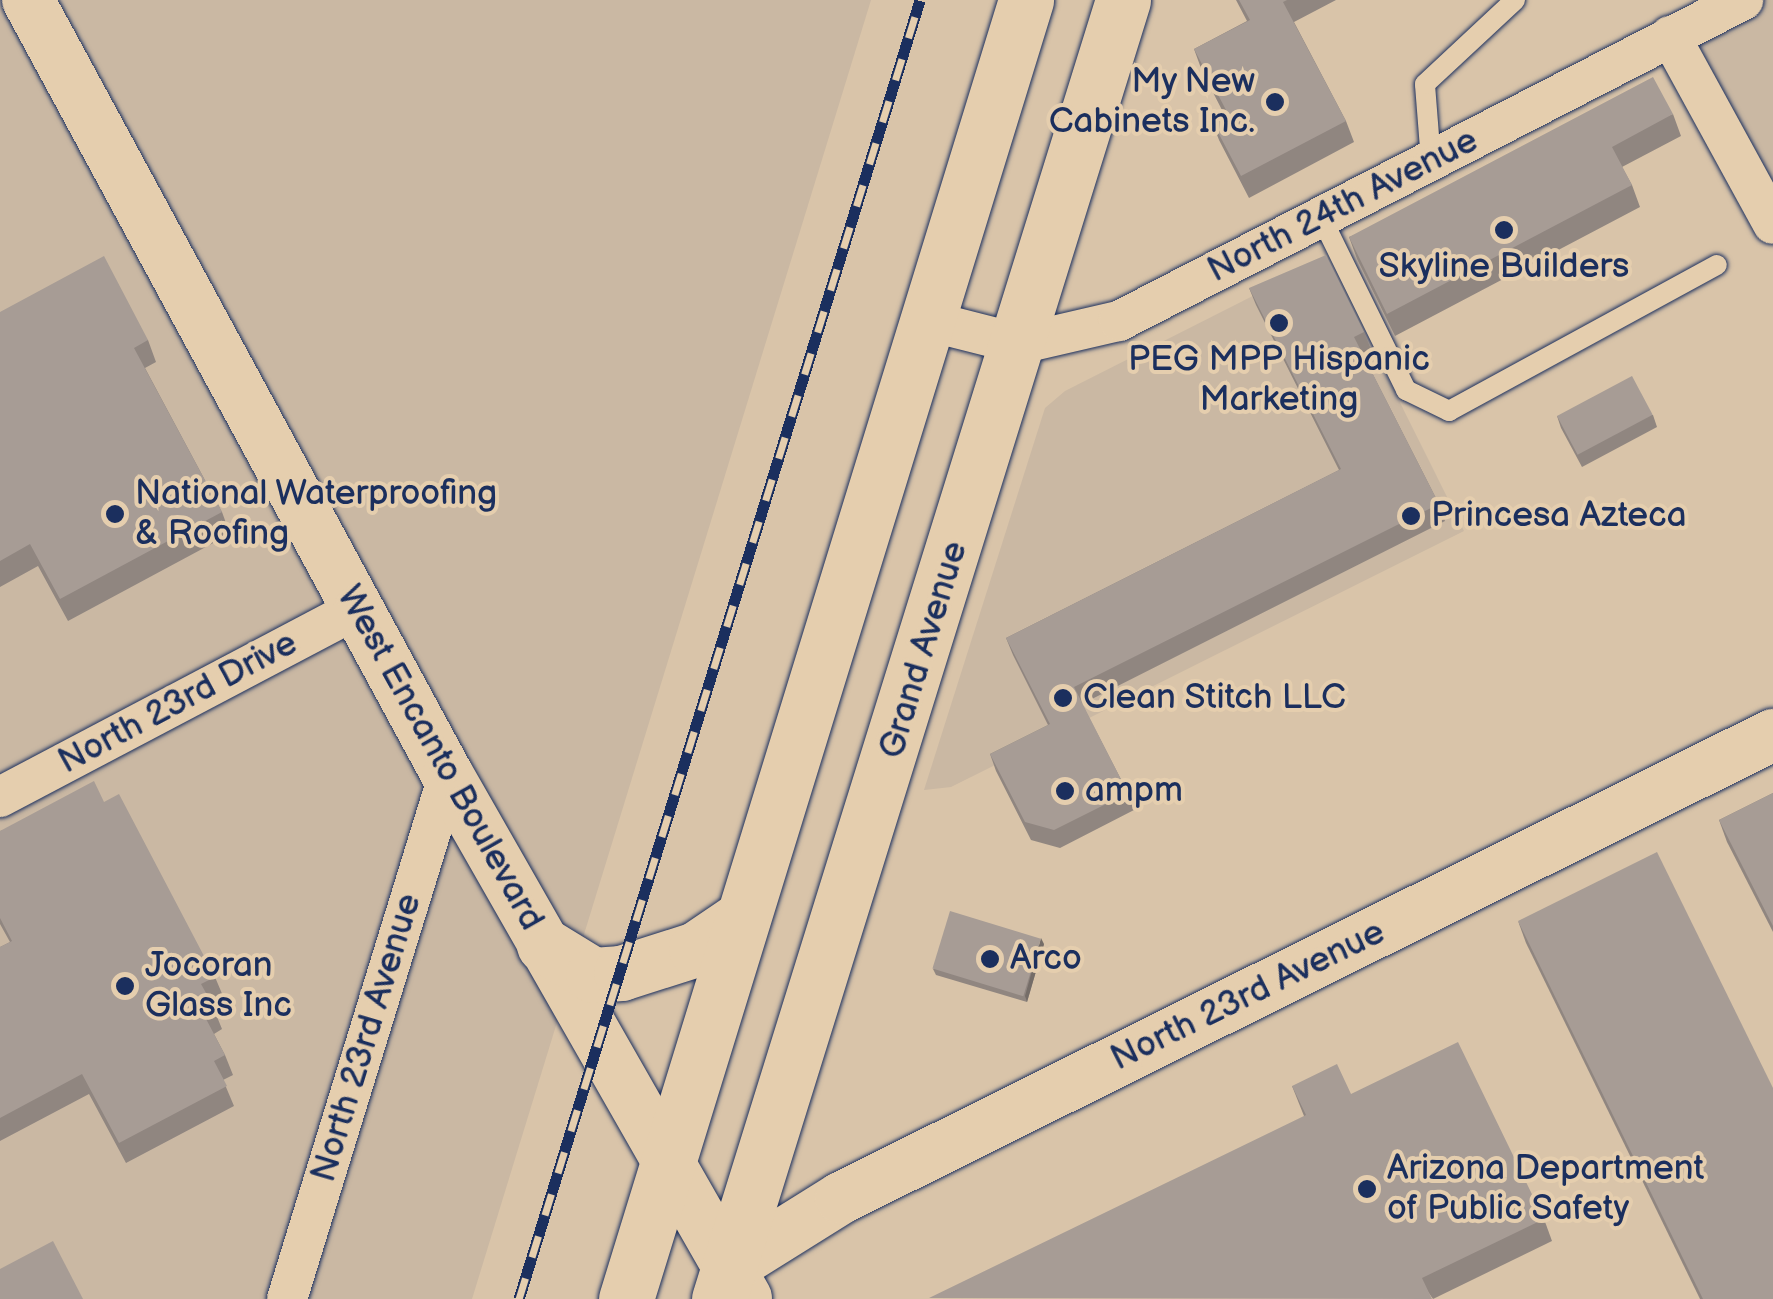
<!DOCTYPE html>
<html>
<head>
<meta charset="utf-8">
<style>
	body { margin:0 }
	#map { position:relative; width:1773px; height:1299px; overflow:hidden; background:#d9c4a9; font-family:"Balsamiq Sans",sans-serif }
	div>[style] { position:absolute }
	.built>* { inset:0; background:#cab8a3 }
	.roads { filter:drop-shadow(0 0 2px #1b2f5e) drop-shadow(0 0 2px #1b2f5e) }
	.service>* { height:20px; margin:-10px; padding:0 10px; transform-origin:10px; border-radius:10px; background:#e5ceae }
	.minor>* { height:40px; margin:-20px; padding:0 20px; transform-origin:20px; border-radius:20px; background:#e5ceae }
	.tertiary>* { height:52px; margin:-26px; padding:0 26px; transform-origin:26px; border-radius:26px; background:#e5ceae }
	.primary>* { height:55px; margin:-27.5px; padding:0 27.5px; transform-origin:27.5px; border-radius:27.5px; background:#e5ceae }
	.rail>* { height:11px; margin-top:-5.5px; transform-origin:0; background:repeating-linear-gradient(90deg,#e5ceae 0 22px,#1b2f5e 0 44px); box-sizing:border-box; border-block:2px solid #1b2f5e }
	.wall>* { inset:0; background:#908680 }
	.shaded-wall>* { inset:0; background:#756d68 }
	.building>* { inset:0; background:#a79c95; transform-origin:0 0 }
	.dots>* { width:28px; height:28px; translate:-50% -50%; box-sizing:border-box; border:5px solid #e5ceae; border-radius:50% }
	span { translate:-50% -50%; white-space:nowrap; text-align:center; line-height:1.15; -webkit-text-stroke:8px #e5ceae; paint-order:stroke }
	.poi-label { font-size:35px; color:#1b2f5e }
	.right { translate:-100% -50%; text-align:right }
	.left { translate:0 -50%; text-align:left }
	.street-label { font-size:35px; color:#1b2f5e }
</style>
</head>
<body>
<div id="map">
	<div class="built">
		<div style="clip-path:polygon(0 0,871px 0,472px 1299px,0 1299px)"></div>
		<div style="clip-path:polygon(1743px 0,1773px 0,1773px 224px,1670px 36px)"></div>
		<div style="clip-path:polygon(1328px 258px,1464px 531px,951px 787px,924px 790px,1045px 408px,1065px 391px)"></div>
	</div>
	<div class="roads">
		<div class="service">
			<div style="left:1431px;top:161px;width:77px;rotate:-94.5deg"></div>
			<div style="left:1425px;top:84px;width:123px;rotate:-43deg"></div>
			<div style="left:1321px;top:217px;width:193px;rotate:63.8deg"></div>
			<div style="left:1406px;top:390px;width:48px;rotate:26deg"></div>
			<div style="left:1449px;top:411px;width:305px;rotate:-28.6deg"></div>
		</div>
		<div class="minor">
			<div style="left:1670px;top:36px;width:214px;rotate:61.3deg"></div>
			<div style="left:925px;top:320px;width:97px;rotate:14.3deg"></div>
			<div style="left:1019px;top:344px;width:103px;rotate:-13deg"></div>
			<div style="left:1119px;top:321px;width:702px;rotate:-27.22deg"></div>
			<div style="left:0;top:797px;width:403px;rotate:-27.8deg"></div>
			<div style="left:287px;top:1299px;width:547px;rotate:-72.89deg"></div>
		</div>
		<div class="tertiary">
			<div style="left:28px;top:0;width:882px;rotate:61.58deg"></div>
			<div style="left:448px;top:776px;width:601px;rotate:60.28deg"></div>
			<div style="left:729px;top:1268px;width:132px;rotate:-32deg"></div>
			<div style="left:841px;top:1198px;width:1041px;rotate:-26.42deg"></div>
		</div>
		<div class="primary">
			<div style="left:544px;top:945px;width:57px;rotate:31.5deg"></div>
			<div style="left:593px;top:975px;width:28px;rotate:-4deg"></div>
			<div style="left:621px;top:973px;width:79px;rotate:-17.7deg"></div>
			<div style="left:696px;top:949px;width:57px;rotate:-34.2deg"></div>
			<div style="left:626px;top:1299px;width:1359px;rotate:-72.88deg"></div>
			<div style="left:719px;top:1299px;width:1360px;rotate:-72.72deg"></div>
		</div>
	</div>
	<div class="rail">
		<div style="left:519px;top:1299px;width:1359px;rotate:-72.84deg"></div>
	</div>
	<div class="wall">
		<div style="clip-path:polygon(1236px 0,1336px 0,1294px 22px,1346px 121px,1354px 142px,1249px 198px,1219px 140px,1211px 119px,1223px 112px,1202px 71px,1194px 49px,1247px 21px)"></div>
		<div style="clip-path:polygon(1673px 114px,1681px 136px,1622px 167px,1632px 185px,1640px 207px,1395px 336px,1357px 259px,1349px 237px)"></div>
		<div style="clip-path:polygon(1249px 288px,1364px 332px,1371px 349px,1362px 353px,1439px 504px,1445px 521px,1082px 704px,1128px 793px,1134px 810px,1060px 848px,1031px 840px,996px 771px,990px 754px,1048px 725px,1013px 655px,1006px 638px,1339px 470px,1256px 305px)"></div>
		<div style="clip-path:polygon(0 312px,148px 340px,156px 362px,145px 368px,222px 512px,230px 534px,68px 621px,38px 566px,0 587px)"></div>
		<div style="clip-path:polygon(1653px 415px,1657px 427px,1582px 467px,1561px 428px,1557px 416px)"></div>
		<div style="clip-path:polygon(1773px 793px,1773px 932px,1727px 842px,1719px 820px)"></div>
		<div style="clip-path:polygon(104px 802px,215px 977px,223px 996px,211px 1002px,222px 1029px,214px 1034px,225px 1055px,233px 1075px,223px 1080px,234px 1106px,126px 1163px,89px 1094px,0 1141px,0 947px,10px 942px,0 924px,0 831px)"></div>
		<div style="clip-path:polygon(1518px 921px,1773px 1299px,1700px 1299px,1526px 943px)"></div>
		<div style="clip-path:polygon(1044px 944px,1027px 1002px,936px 975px,933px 969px)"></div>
		<div style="clip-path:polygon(1292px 1086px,1351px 1094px,1544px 1219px,1552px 1241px,1433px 1299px,1304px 1116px)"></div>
	</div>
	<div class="shaded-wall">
		<div style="clip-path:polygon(1041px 938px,1044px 944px,1027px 1002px,1025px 996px)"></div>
	</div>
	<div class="building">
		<div style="clip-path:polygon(1239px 0,1287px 0,1283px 2px,1346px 121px,1241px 176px,1211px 119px,1226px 110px,1194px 49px,1250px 20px)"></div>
		<div style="clip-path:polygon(1653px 77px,1673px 114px,1612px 147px,1632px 185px,1387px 314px,1349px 237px)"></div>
		<div style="clip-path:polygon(1326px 255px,1364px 332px,1354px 337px,1439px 504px,1074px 687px,1128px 793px,1054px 830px,1025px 822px,990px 754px,1050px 724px,1006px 638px,1341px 469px,1249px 288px)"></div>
		<div style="clip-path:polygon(104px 256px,148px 340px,134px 348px,222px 512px,60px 599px,30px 544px,0 561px,0 312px)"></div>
		<div style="left:1632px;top:376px;width:44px;height:85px;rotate:62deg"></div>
		<div style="clip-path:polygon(94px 781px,104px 802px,119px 794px,215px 977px,201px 984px,215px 1009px,204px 1015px,225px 1055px,214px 1061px,227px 1086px,119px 1143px,82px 1074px,0 1118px,0 947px,12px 941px,0 918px,0 831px)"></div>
		<div style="clip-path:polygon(1773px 793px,1773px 926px,1719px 820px)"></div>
		<div style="clip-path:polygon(1657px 852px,1773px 1088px,1773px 1299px,1703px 1299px,1518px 921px)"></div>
		<div style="left:950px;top:911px;width:95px;height:60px;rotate:17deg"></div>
		<div style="clip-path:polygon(1458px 1042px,1544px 1219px,1422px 1278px,1432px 1299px,929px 1298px,1306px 1115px,1292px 1086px,1337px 1064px,1351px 1094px)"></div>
		<div style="clip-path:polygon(53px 1241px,83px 1299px,0 1299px,0 1269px)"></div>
	</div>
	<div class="dots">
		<div style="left:1275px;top:102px;background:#1b2f5e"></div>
		<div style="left:1504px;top:230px;background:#1b2f5e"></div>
		<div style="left:1279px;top:323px;background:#1b2f5e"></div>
		<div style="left:115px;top:514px;background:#1b2f5e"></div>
		<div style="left:1411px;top:516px;background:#1b2f5e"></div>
		<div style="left:1063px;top:698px;background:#1b2f5e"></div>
		<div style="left:1065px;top:791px;background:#1b2f5e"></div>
		<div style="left:990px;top:959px;background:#1b2f5e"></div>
		<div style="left:125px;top:986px;background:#1b2f5e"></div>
		<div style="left:1367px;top:1189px;background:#1b2f5e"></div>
	</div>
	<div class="poi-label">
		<span class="right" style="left:1255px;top:102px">My New<br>Cabinets Inc.</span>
		<span style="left:1504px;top:267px">Skyline Builders</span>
		<span style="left:1279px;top:380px">PEG MPP Hispanic<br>Marketing</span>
		<span class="left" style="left:135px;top:514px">National Waterproofing<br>&amp; Roofing</span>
		<span class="left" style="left:1431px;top:516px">Princesa Azteca</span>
		<span class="left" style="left:1083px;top:698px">Clean Stitch LLC</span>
		<span class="left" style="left:1085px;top:791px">ampm</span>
		<span class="left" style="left:1010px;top:959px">Arco</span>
		<span class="left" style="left:145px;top:986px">Jocoran<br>Glass Inc</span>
		<span class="left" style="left:1387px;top:1189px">Arizona Department<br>of Public Safety</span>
	</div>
	<div class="street-label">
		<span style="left:1343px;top:206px;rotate:-27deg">North 24th Avenue</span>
		<span style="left:924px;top:650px;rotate:-73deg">Grand Avenue</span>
		<span style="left:178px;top:703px;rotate:-28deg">North 23rd Drive</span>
		<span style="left:440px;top:758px;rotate:61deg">West Encanto Boulevard</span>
		<span style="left:1248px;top:996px;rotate:-26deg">North 23rd Avenue</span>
		<span style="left:367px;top:1038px;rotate:-73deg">North 23rd Avenue</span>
	</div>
</div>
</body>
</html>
